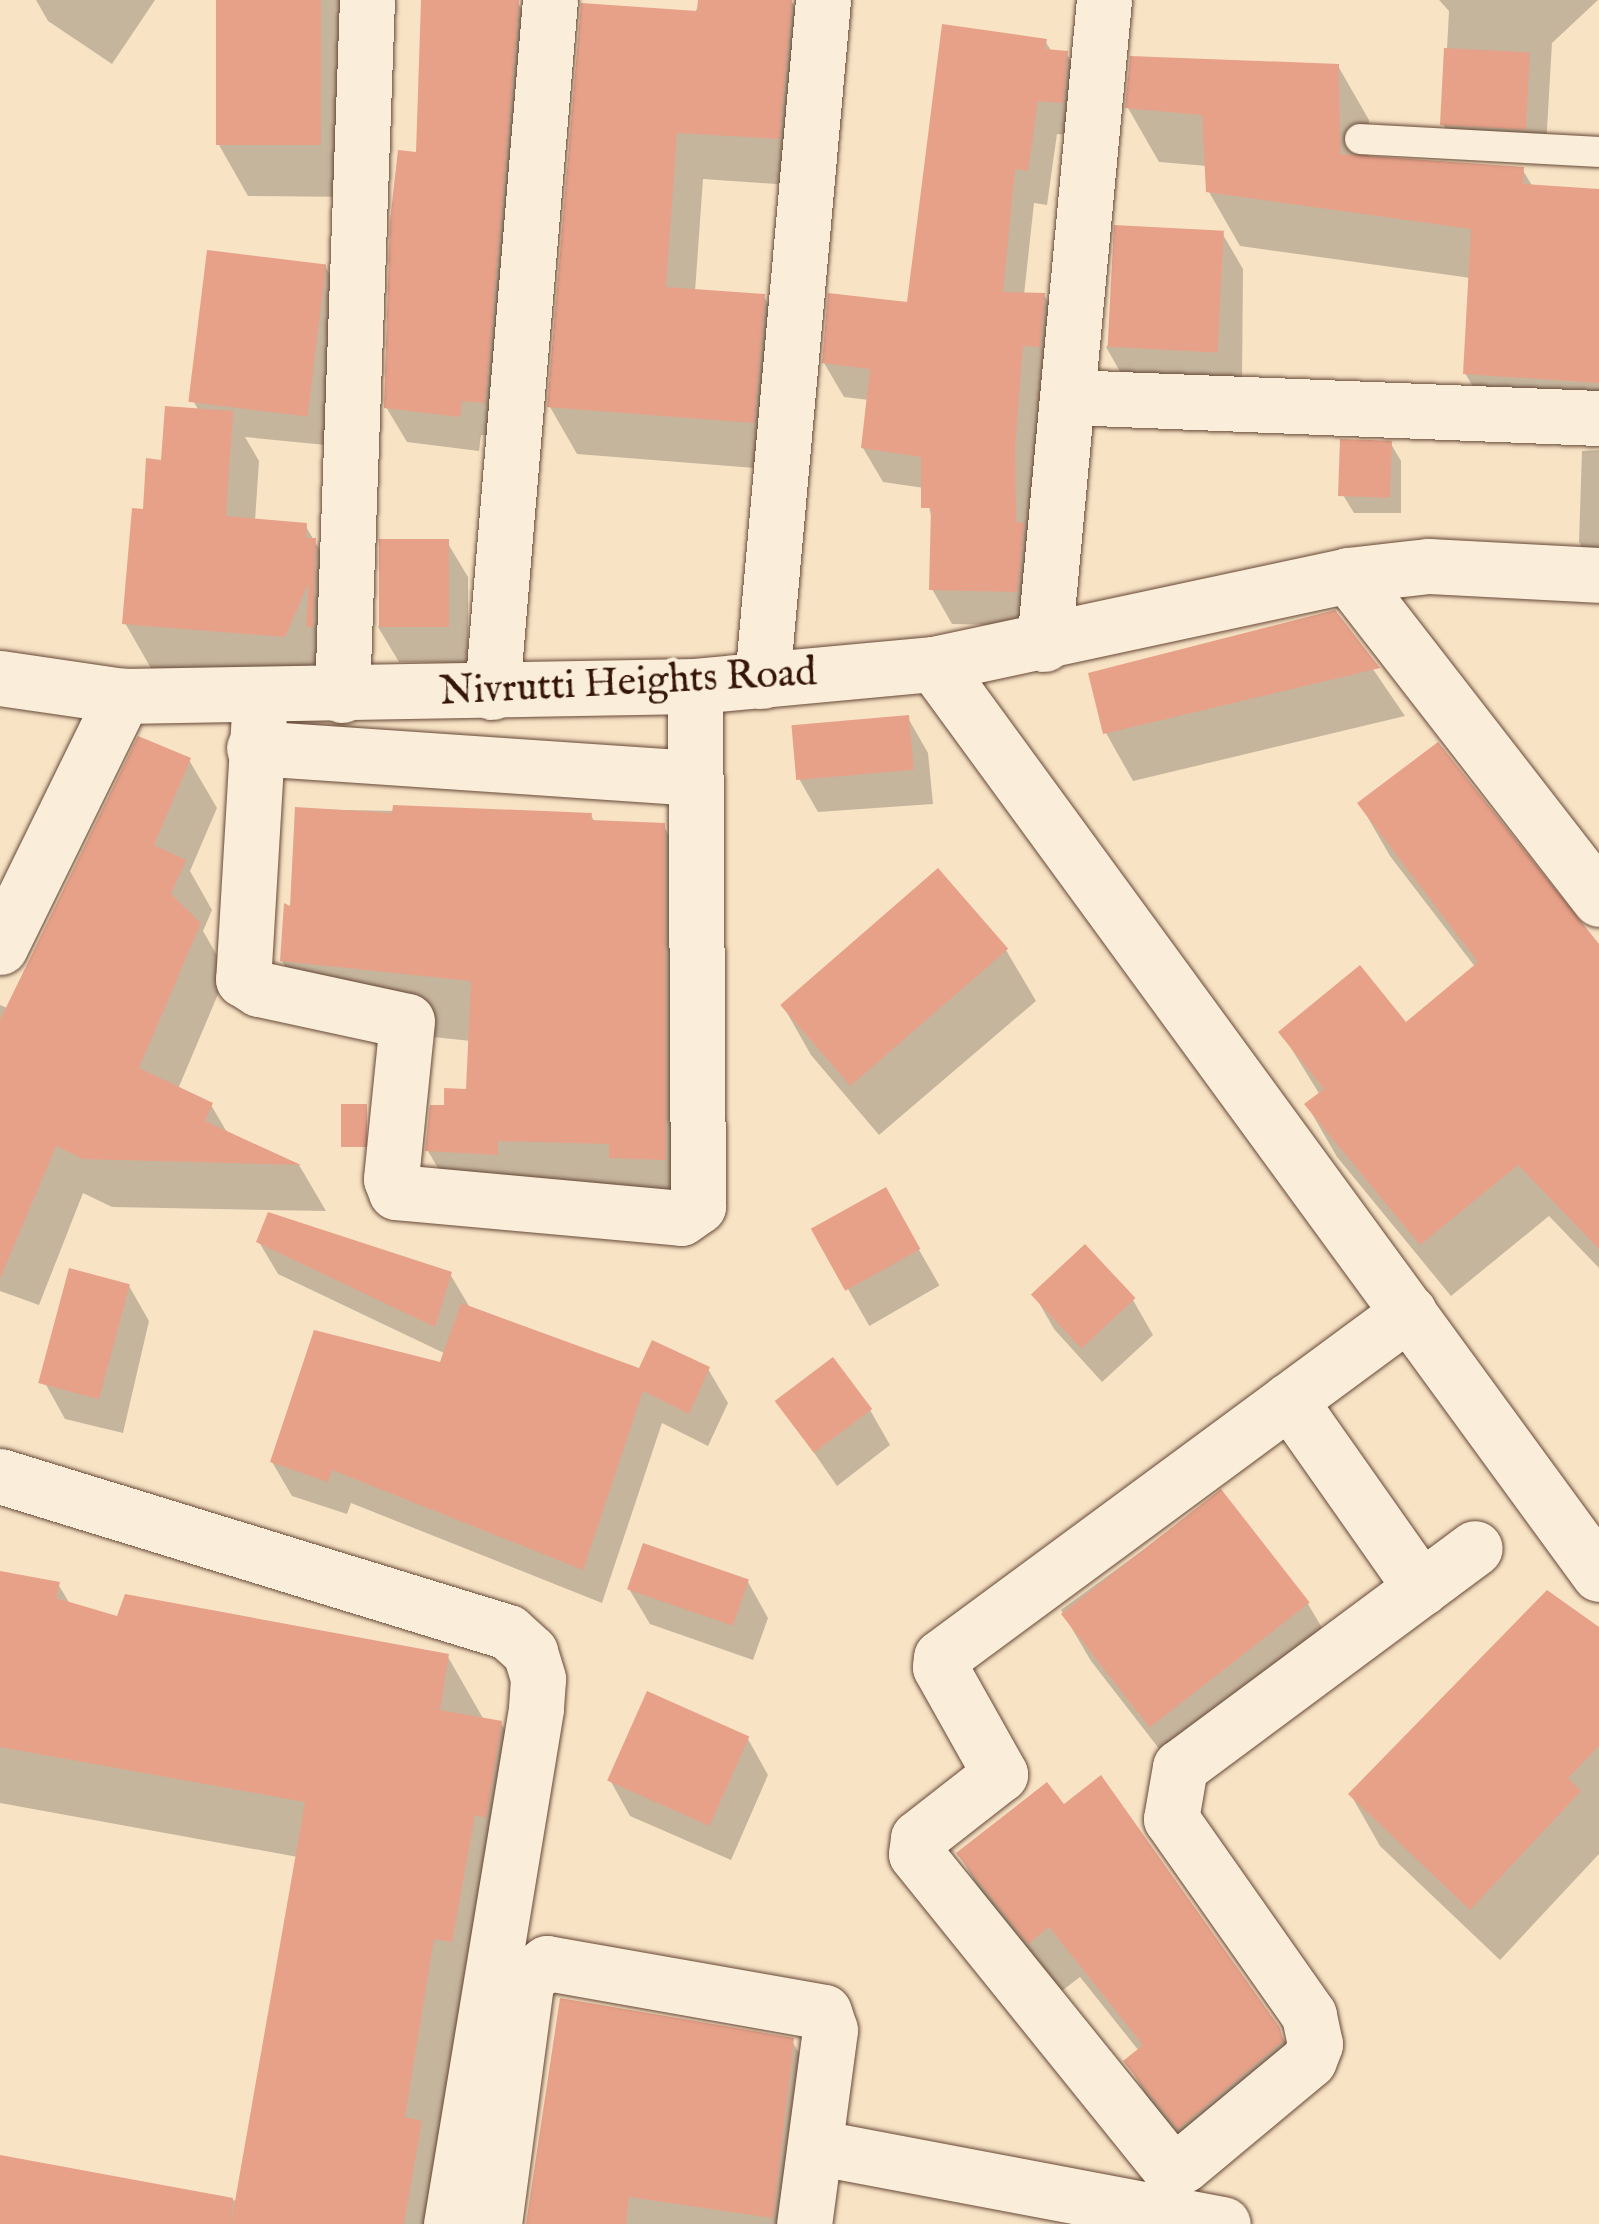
<!DOCTYPE html>
<html>
<head>
<meta charset="utf-8">
<style>
	body { margin:0 }
	#map { position:relative; width:1599px; height:2224px; overflow:hidden; background:#f8e3c5; font-family:"IM FELL English",serif }
	div>[style] { position:absolute }
	.shadow>* { inset:0; background:#0003; transform-origin:0 0 }
	.building>* { inset:0; background:#e7a189; transform-origin:0 0 }
	.roads { filter:drop-shadow(0 0 2px #664837) drop-shadow(0 0 2px #664837) }
	.lane>* { height:30px; margin:-15px; padding:0 15px; transform-origin:15px; border-radius:15px; background:#faedd9 }
	.street>* { height:55px; margin:-27.5px; padding:0 27.5px; transform-origin:27.5px; border-radius:27.5px; background:#faedd9 }
	span { translate:-50% -50%; white-space:nowrap; text-align:center; line-height:1.15; -webkit-text-stroke:8px #faedd9; paint-order:stroke }
	.street-label { font-size:40px; color:#351508 }
</style>
</head>
<body>
<div id="map">
	<div class="shadow">
		<div style="clip-path:polygon(36px 0,155px 0,112px 64px,48px 21px)"></div>
		<div style="clip-path:polygon(219px 0,340px 0,350px 197px,248px 196px,219px 145px)"></div>
		<div style="clip-path:polygon(423px 0,517px 2px,538px 37px,504px 437px,481px 435px,479px 451px,407px 442px,386px 407px,419px 155px)"></div>
		<div style="clip-path:polygon(700px 0,791px 0,818px 47px,806px 186px,703px 179px,695px 292px,764px 297px,791px 344px,780px 470px,577px 454px,550px 407px)"></div>
		<div style="clip-path:polygon(1439px 0,1598px 0,1552px 43px,1545px 164px,1463px 159px,1443px 124px,1449px 11px)"></div>
		<div style="clip-path:polygon(1045px 41px,1052px 52px,1066px 53px,1086px 88px,1082px 136px,1057px 134px,1047px 205px,1034px 203px,1024px 295px,1044px 295px,1064px 330px,1036px 626px,952px 624px,932px 589px,933px 523px,924px 488px,883px 482px,863px 448px,869px 400px,844px 397px,824px 363px,909px 305px)"></div>
		<div style="clip-path:polygon(1338px 66px,1369px 120px,1369px 159px,1522px 169px,1533px 187px,1599px 192px,1599px 434px,1497px 427px,1465px 373px,1471px 278px,1240px 246px,1209px 192px,1207px 166px,1159px 162px,1128px 108px)"></div>
		<div style="clip-path:polygon(1222px 233px,1243px 269px,1242px 383px,1126px 382px,1106px 347px)"></div>
		<div style="clip-path:polygon(325px 266px,343px 298px,336px 446px,245px 437px,259px 461px,255px 521px,305px 525px,342px 588px,311px 684px,152px 670px,125px 623px,145px 512px,163px 462px,199px 411px,194px 402px)"></div>
		<div style="clip-path:polygon(1391px 444px,1401px 461px,1401px 513px,1354px 513px,1343px 495px)"></div>
		<div style="clip-path:polygon(1599px 450px,1599px 576px,1579px 542px,1582px 451px)"></div>
		<div style="clip-path:polygon(447px 542px,468px 577px,468px 663px,399px 662px,378px 627px)"></div>
		<div style="clip-path:polygon(1334px 612px,1405px 716px,1133px 781px,1106px 733px)"></div>
		<div style="clip-path:polygon(908px 718px,928px 753px,933px 804px,818px 812px,798px 777px)"></div>
		<div style="clip-path:polygon(189px 760px,217px 808px,190px 871px,212px 910px,203px 931px,227px 973px,178px 1089px,211px 1105px,228px 1134px,299px 1165px,326px 1211px,112px 1207px,83px 1193px,39px 1305px,0 1291px,0 1005px,7px 1008px)"></div>
		<div style="clip-path:polygon(1360px 804px,1599px 949px,1599px 1268px,1549px 1216px,1451px 1296px,1337px 1157px,1307px 1105px,1320px 1095px,1281px 1032px,1405px 1026px,1476px 968px,1390px 856px)"></div>
		<div style="clip-path:polygon(297px 809px,591px 815px,595px 823px,663px 825px,700px 889px,702px 1223px,465px 1215px,428px 1151px,447px 1108px,469px 1092px,471px 1041px,319px 1025px,282px 961px,292px 910px)"></div>
		<div style="clip-path:polygon(1006px 950px,1036px 1001px,879px 1135px,811px 1055px,782px 1004px)"></div>
		<div style="left:885px;top:1191px;width:109px;height:81px;rotate:60deg"></div>
		<div style="clip-path:polygon(259px 1242px,450px 1274px,469px 1306px,641px 1371px,708px 1369px,728px 1403px,708px 1446px,662px 1423px,602px 1603px,351px 1503px,347px 1514px,292px 1496px,272px 1462px,442px 1365px,446px 1354px,278px 1274px)"></div>
		<div style="clip-path:polygon(129px 1286px,149px 1321px,123px 1433px,65px 1419px,45px 1383px)"></div>
		<div style="clip-path:polygon(1034px 1294px,1133px 1300px,1153px 1335px,1102px 1382px,1054px 1329px)"></div>
		<div style="clip-path:polygon(779px 1402px,870px 1410px,890px 1445px,837px 1486px)"></div>
		<div style="clip-path:polygon(1221px 1493px,1308px 1604px,1338px 1655px,1181px 1777px,1091px 1661px,1061px 1610px)"></div>
		<div style="clip-path:polygon(0 1574px,58px 1584px,70px 1604px,119px 1619px,448px 1657px,484px 1720px,501px 1723px,538px 1788px,451px 2224px,0 2224px,0 2158px,238px 2201px,298px 1857px,0 1803px)"></div>
		<div style="clip-path:polygon(748px 1582px,768px 1618px,753px 1660px,650px 1624px,629px 1589px)"></div>
		<div style="clip-path:polygon(1547px 1593px,1599px 1630px,1599px 1854px,1500px 1960px,1380px 1846px,1351px 1795px)"></div>
		<div style="clip-path:polygon(748px 1739px,768px 1775px,731px 1860px,630px 1816px,610px 1780px)"></div>
		<div style="clip-path:polygon(1064px 1807px,1278px 2029px,1308px 2082px,1209px 2178px,1156px 2112px,1126px 2061px,1139px 2051px,1080px 1977px,1059px 1993px,988px 1905px,959px 1854px)"></div>
		<div style="clip-path:polygon(792px 2041px,829px 2105px,816px 2224px,529px 2224px)"></div>
	</div>
	<div class="building">
		<div style="left:216px;top:0;width:105px;height:145px"></div>
		<div style="clip-path:polygon(421px 0,519px 0,485px 403px,462px 401px,460px 417px,384px 408px,390px 221px,398px 150px,416px 152px)"></div>
		<div style="clip-path:polygon(698px 0,792px 0,779px 139px,677px 133px,666px 287px,765px 294px,754px 423px,547px 407px,581px 3px,697px 11px)"></div>
		<div style="clip-path:polygon(942px 24px,1047px 39px,1045px 49px,1068px 51px,1063px 103px,1038px 101px,1028px 171px,1015px 169px,1003px 292px,1045px 293px,1040px 347px,1023px 346px,1015px 447px,1016px 522px,1024px 523px,1017px 592px,929px 590px,931px 508px,921px 508px,921px 457px,861px 448px,870px 369px,822px 363px,828px 293px,907px 302px)"></div>
		<div style="left:1444px;top:48px;width:86px;height:77px;rotate:3deg"></div>
		<div style="clip-path:polygon(1130px 56px,1339px 64px,1340px 154px,1524px 167px,1523px 184px,1599px 189px,1599px 383px,1463px 374px,1471px 229px,1206px 192px,1202px 115px,1125px 108px)"></div>
		<div style="left:1114px;top:225px;width:110px;height:122px;rotate:3deg"></div>
		<div style="left:207px;top:250px;width:120px;height:153px;rotate:7deg"></div>
		<div style="clip-path:polygon(165px 406px,233px 411px,226px 516px,307px 523px,306px 538px,316px 538px,313px 627px,306px 627px,309px 582px,285px 637px,122px 624px,132px 508px,143px 509px,146px 458px,161px 460px)"></div>
		<div style="left:1340px;top:439px;width:52px;height:57px;rotate:2deg"></div>
		<div style="left:379px;top:539px;width:70px;height:88px"></div>
		<div style="clip-path:polygon(1335px 610px,1380px 668px,1103px 734px,1088px 673px)"></div>
		<div style="left:909px;top:715px;width:55px;height:118px;rotate:85deg"></div>
		<div style="clip-path:polygon(138px 736px,191px 758px,154px 845px,186px 860px,171px 894px,201px 923px,139px 1068px,213px 1103px,205px 1121px,301px 1165px,83px 1159px,56px 1146px,0 1279px,0 1020px)"></div>
		<div style="clip-path:polygon(1438px 742px,1599px 944px,1599px 1249px,1518px 1165px,1420px 1245px,1304px 1104px,1324px 1089px,1278px 1032px,1360px 965px,1406px 1022px,1478px 962px,1357px 803px)"></div>
		<div style="clip-path:polygon(393px 805px,592px 813px,591px 820px,665px 823px,666px 1160px,609px 1158px,609px 1144px,498px 1141px,498px 1155px,425px 1151px,430px 1105px,444px 1105px,444px 1088px,466px 1089px,471px 981px,280px 961px,284px 903px,290px 906px,295px 807px,392px 813px)"></div>
		<div style="left:938px;top:868px;width:107px;height:209px;rotate:49deg"></div>
		<div style="left:341px;top:1104px;width:26px;height:43px"></div>
		<div style="left:886px;top:1187px;width:71px;height:86px;rotate:61deg"></div>
		<div style="clip-path:polygon(268px 1212px,452px 1272px,435px 1327px,256px 1242px)"></div>
		<div style="left:1085px;top:1244px;width:74px;height:74px;rotate:47deg"></div>
		<div style="left:69px;top:1268px;width:63px;height:119px;rotate:15deg"></div>
		<div style="clip-path:polygon(461px 1303px,639px 1368px,652px 1340px,710px 1367px,689px 1414px,643px 1391px,583px 1570px,332px 1470px,328px 1482px,270px 1462px,314px 1330px,440px 1362px)"></div>
		<div style="left:833px;top:1357px;width:65px;height:73px;rotate:53deg"></div>
		<div style="left:1221px;top:1489px;width:144px;height:203px;rotate:52deg"></div>
		<div style="left:643px;top:1543px;width:112px;height:49px;rotate:19deg"></div>
		<div style="clip-path:polygon(0 1571px,60px 1582px,56px 1598px,117px 1616px,125px 1594px,449px 1654px,440px 1710px,502px 1721px,486px 1818px,475px 1815px,452px 1942px,434px 1939px,405px 2117px,422px 2121px,404px 2224px,231px 2224px,305px 1802px,0 1747px)"></div>
		<div style="clip-path:polygon(1547px 1590px,1599px 1627px,1599px 1746px,1568px 1778px,1581px 1791px,1470px 1910px,1348px 1794px)"></div>
		<div style="left:647px;top:1691px;width:112px;height:98px;rotate:24deg"></div>
		<div style="clip-path:polygon(1101px 1775px,1280px 2028px,1283px 2041px,1178px 2129px,1123px 2061px,1143px 2045px,1049px 1927px,1028px 1944px,956px 1853px,1047px 1782px,1064px 1804px)"></div>
		<div style="clip-path:polygon(560px 1998px,794px 2038px,773px 2218px,629px 2197px,626px 2224px,526px 2224px)"></div>
		<div style="clip-path:polygon(0 2155px,233px 2198px,231px 2224px,0 2224px)"></div>
	</div>
	<div class="roads">
		<div class="lane">
			<div style="left:1360px;top:139px;width:239px;rotate:3.1deg"></div>
		</div>
		<div class="street">
			<div style="left:1069px;top:397px;width:530px;rotate:2.27deg"></div>
			<div style="left:1348px;top:575px;width:410px;rotate:52.2deg"></div>
			<div style="left:1044px;top:644px;width:647px;rotate:-84.68deg"></div>
			<div style="left:934px;top:664px;width:1127px;rotate:53.84deg"></div>
			<div style="left:0;top:678px;width:124px;rotate:8.3deg"></div>
			<div style="left:123px;top:696px;width:572px;rotate:-1deg"></div>
			<div style="left:695px;top:686px;width:240px;rotate:-5.3deg"></div>
			<div style="left:934px;top:664px;width:423px;rotate:-12.1deg"></div>
			<div style="left:1348px;top:575px;width:81px;rotate:-6.4deg"></div>
			<div style="left:1428px;top:566px;width:171px;rotate:3deg"></div>
			<div style="left:762px;top:681px;width:684px;rotate:-84.88deg"></div>
			<div style="left:492px;top:692px;width:694px;rotate:-85.21deg"></div>
			<div style="left:342px;top:695px;width:695px;rotate:-87.94deg"></div>
			<div style="left:260px;top:696px;width:284px;rotate:93.4deg"></div>
			<div style="left:243px;top:979px;width:19px;rotate:32deg"></div>
			<div style="left:259px;top:989px;width:151px;rotate:12.2deg"></div>
			<div style="left:407px;top:1021px;width:159px;rotate:95.8deg"></div>
			<div style="left:391px;top:1179px;width:14px;rotate:69deg"></div>
			<div style="left:396px;top:1192px;width:286px;rotate:5.2deg"></div>
			<div style="left:681px;top:1218px;width:21px;rotate:-35deg"></div>
			<div style="left:698px;top:1206px;width:520px;rotate:-90.33deg"></div>
			<div style="left:254px;top:748px;width:442px;rotate:3.9deg"></div>
			<div style="left:0;top:947px;width:280px;rotate:-63.9deg"></div>
			<div style="left:1409px;top:1312px;width:581px;rotate:143.6deg"></div>
			<div style="left:941px;top:1657px;width:10px;rotate:96deg"></div>
			<div style="left:940px;top:1667px;width:123px;rotate:60.7deg"></div>
			<div style="left:1000px;top:1774px;width:104px;rotate:142deg"></div>
			<div style="left:918px;top:1838px;width:16px;rotate:97deg"></div>
			<div style="left:916px;top:1854px;width:401px;rotate:51.1deg"></div>
			<div style="left:1168px;top:2166px;width:15px;rotate:-4deg"></div>
			<div style="left:1183px;top:2165px;width:164px;rotate:-39.8deg"></div>
			<div style="left:1309px;top:2060px;width:17px;rotate:-69deg"></div>
			<div style="left:1315px;top:2044px;width:30px;rotate:-102deg"></div>
			<div style="left:1309px;top:2015px;width:240px;rotate:-125.1deg"></div>
			<div style="left:1171px;top:1819px;width:53px;rotate:-80.2deg"></div>
			<div style="left:1180px;top:1767px;width:367px;rotate:-36.6deg"></div>
			<div style="left:1289px;top:1400px;width:230px;rotate:54.9deg"></div>
			<div style="left:0;top:1476px;width:531px;rotate:17.07deg"></div>
			<div style="left:508px;top:1632px;width:30px;rotate:42deg"></div>
			<div style="left:530px;top:1652px;width:28px;rotate:73deg"></div>
			<div style="left:538px;top:1679px;width:30px;rotate:94deg"></div>
			<div style="left:536px;top:1709px;width:522px;rotate:99.37deg"></div>
			<div style="left:815px;top:2147px;width:415px;rotate:10.7deg"></div>
			<div style="left:494px;top:2224px;width:248px;rotate:-82.4deg"></div>
			<div style="left:527px;top:1978px;width:25px;rotate:-37deg"></div>
			<div style="left:547px;top:1963px;width:281px;rotate:10deg"></div>
			<div style="left:824px;top:2012px;width:19px;rotate:72deg"></div>
			<div style="left:830px;top:2030px;width:196px;rotate:97.6deg"></div>
		</div>
	</div>
	<div class="street-label">
		<span style="left:628px;top:684px;rotate:-3deg">Nivrutti Heights Road</span>
	</div>
</div>
</body>
</html>
